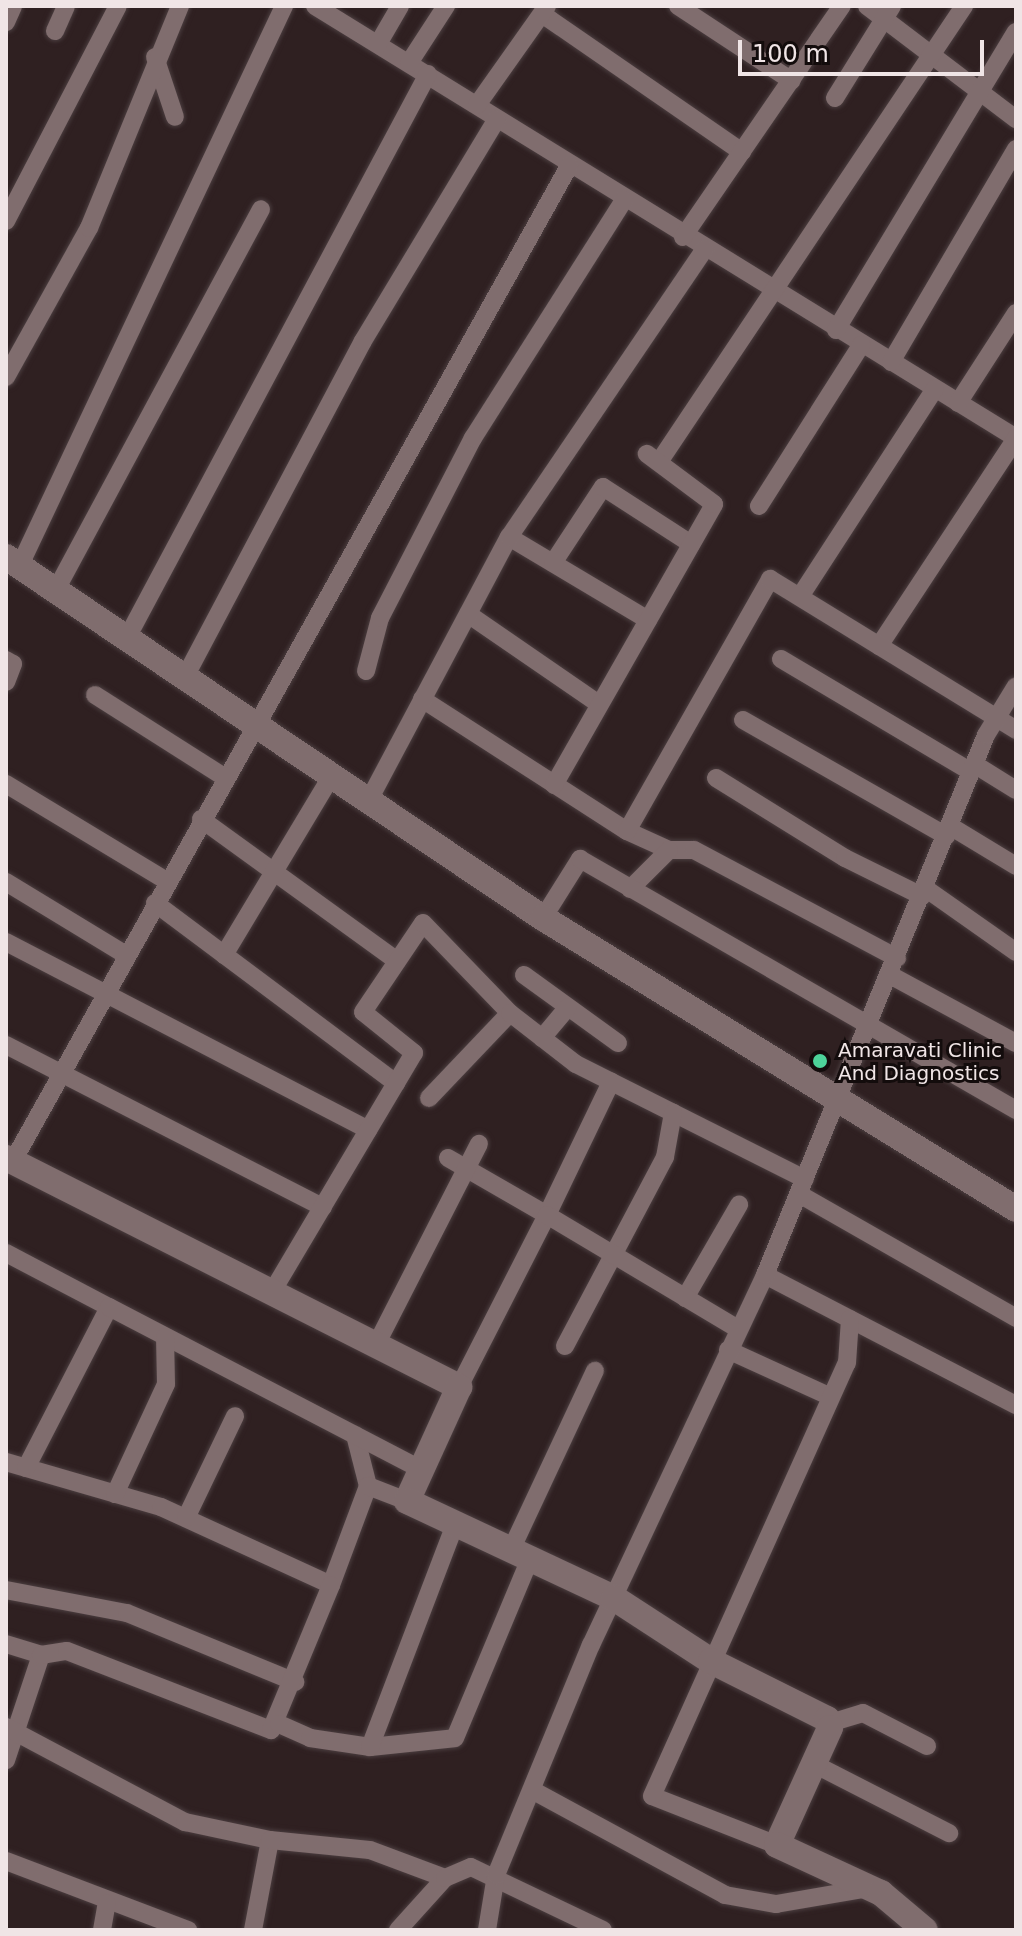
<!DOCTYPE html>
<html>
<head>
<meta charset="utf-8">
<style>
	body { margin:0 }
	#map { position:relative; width:1022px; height:1936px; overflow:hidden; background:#2f2021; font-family:"DejaVu Sans",sans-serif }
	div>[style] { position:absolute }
	.roads { filter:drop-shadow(0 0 2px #4b3e40) drop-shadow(0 0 2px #4b3e40) }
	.street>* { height:18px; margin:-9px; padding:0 9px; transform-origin:9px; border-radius:9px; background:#806d6e }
	.secondary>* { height:26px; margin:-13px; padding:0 13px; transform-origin:13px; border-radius:13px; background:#806d6e }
	.dots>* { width:22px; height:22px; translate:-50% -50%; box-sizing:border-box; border:4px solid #130c0c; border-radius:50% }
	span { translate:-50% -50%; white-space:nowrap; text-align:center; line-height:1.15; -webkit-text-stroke:6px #130c0c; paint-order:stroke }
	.poi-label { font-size:20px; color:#f0e5e6 }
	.left { translate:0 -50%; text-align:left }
	.frame { position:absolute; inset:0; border:8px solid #f0e5e6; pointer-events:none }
	.scale { position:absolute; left:738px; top:40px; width:246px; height:36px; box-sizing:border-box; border:4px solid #f0e5e6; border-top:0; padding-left:10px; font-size:24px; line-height:28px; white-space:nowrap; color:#f0e5e6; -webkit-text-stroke:6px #130c0c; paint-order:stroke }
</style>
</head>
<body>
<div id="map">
	<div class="roads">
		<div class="street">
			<div style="left:315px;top:6px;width:823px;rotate:31.64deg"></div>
			<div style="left:678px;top:6px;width:136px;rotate:33.3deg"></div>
			<div style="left:867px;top:6px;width:187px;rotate:37.2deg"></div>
			<div style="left:542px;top:14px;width:243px;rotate:34.6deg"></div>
			<div style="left:6px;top:22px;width:17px;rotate:-66deg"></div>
			<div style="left:55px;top:31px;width:27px;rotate:-66deg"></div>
			<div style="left:378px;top:44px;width:44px;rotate:-59.9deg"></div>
			<div style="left:155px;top:57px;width:63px;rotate:71.6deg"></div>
			<div style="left:409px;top:63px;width:68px;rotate:-57deg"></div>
			<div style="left:835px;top:98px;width:108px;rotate:-58.2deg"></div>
			<div style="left:477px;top:105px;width:121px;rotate:-54.7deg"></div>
			<div style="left:6px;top:221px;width:242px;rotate:-62.5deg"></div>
			<div style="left:683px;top:237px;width:280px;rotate:-55.5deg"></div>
			<div style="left:836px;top:330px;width:348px;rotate:-58.9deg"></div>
			<div style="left:891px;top:362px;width:247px;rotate:-59.6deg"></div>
			<div style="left:6px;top:377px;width:171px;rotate:-60.9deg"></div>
			<div style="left:89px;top:228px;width:240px;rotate:-67.7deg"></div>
			<div style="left:958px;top:403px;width:107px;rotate:-57.2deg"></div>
			<div style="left:659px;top:462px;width:549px;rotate:-56.22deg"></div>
			<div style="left:759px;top:506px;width:191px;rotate:-57.6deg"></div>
			<div style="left:509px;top:537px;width:162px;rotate:30.8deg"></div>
			<div style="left:21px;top:563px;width:616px;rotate:-64.72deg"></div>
			<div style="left:553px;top:563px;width:91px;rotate:-56.7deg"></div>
			<div style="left:603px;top:487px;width:105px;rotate:32.9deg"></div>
			<div style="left:57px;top:588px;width:430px;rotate:-61.7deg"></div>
			<div style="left:801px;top:595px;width:246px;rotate:-57deg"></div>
			<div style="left:468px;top:614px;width:159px;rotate:34.5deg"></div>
			<div style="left:128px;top:636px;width:637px;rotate:-61.91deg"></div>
			<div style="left:879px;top:646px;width:249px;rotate:-56.6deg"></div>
			<div style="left:781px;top:659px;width:221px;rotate:30.7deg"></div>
			<div style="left:6px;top:660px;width:8px;rotate:30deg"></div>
			<div style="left:13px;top:664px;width:19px;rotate:111deg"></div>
			<div style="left:366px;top:671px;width:55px;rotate:-75.2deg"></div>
			<div style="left:380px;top:618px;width:203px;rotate:-62.7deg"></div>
			<div style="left:473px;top:438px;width:282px;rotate:-57.6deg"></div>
			<div style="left:185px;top:677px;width:380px;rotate:-62.1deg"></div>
			<div style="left:363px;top:341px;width:259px;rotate:-58.9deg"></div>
			<div style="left:95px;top:695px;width:153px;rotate:32.4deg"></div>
			<div style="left:422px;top:699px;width:244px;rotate:32.8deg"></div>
			<div style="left:627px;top:831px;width:46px;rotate:24.3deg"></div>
			<div style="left:669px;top:850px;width:25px"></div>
			<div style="left:694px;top:850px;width:230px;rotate:28deg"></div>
			<div style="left:743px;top:720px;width:234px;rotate:29.7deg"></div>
			<div style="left:974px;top:764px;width:49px;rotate:31.8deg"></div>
			<div style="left:716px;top:778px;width:152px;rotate:31.8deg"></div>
			<div style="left:845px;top:858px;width:86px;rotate:26.3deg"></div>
			<div style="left:6px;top:784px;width:188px;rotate:31.1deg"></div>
			<div style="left:554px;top:785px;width:323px;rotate:-60.3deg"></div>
			<div style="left:714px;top:504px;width:84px;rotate:-143.3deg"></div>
			<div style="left:370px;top:798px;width:296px;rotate:-62deg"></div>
			<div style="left:509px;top:537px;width:348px;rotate:-55.8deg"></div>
			<div style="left:201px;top:819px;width:242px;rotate:35.9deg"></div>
			<div style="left:950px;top:826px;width:77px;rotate:31.2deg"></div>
			<div style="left:627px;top:831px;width:290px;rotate:-60.4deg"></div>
			<div style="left:770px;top:579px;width:289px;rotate:31.5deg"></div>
			<div style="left:6px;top:882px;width:140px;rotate:31.3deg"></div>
			<div style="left:925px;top:888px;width:111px;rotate:35.1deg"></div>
			<div style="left:630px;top:889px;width:55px;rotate:-45deg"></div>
			<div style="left:155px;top:903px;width:301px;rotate:36.8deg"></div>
			<div style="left:543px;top:918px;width:70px;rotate:-57.9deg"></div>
			<div style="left:580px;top:859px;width:503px;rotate:29.93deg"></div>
			<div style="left:6px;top:942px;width:408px;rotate:27.4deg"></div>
			<div style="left:224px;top:955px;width:208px;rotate:-59deg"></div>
			<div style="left:524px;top:975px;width:116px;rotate:35.9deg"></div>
			<div style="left:890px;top:975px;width:143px;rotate:28.4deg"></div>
			<div style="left:542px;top:1038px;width:40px;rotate:-50deg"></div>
			<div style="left:6px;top:1045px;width:356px;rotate:27.1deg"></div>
			<div style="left:429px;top:1098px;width:117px;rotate:-46.4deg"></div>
			<div style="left:448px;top:1158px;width:114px;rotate:29.9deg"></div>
			<div style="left:547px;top:1215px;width:148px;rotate:-64.3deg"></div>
			<div style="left:13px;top:1161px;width:1140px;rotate:-60.8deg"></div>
			<div style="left:799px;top:1194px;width:250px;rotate:29.7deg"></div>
			<div style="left:6px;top:1253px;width:116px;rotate:27.7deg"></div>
			<div style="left:765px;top:1275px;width:283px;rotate:27.4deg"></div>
			<div style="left:272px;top:1292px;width:278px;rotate:-59.3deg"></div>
			<div style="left:414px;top:1053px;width:65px;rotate:-141.2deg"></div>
			<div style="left:363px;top:1012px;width:107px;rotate:-56deg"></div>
			<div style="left:423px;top:923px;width:125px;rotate:46deg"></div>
			<div style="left:510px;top:1013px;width:83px;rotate:37.7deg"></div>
			<div style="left:576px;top:1064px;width:256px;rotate:26.7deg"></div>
			<div style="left:685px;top:1298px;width:108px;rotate:-59.9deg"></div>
			<div style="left:376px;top:1345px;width:226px;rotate:-62.9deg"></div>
			<div style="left:565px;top:1346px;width:214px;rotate:-62.1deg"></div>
			<div style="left:665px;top:1157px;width:45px;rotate:-79.7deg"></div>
			<div style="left:728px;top:1350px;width:113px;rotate:24.5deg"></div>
			<div style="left:459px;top:1387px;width:193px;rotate:-62.9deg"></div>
			<div style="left:547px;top:1215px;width:222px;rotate:30.8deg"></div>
			<div style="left:355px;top:1435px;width:53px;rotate:75.7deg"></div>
			<div style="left:6px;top:1462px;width:161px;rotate:16.2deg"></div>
			<div style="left:161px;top:1507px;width:187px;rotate:24.6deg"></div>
			<div style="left:331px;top:1585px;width:106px;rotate:-69.5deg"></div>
			<div style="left:368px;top:1486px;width:42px;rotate:21deg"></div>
			<div style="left:26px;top:1468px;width:181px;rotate:-62.7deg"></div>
			<div style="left:109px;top:1307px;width:353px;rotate:27.5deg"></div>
			<div style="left:115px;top:1494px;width:121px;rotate:-65.1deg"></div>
			<div style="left:166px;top:1384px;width:47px;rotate:-91.2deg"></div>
			<div style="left:186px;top:1518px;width:113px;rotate:-64.3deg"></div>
			<div style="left:511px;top:1550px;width:198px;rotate:-64.9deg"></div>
			<div style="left:6px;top:1590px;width:123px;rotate:10.8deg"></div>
			<div style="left:127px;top:1613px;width:182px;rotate:22.3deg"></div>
			<div style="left:6px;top:1644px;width:37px;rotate:17deg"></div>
			<div style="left:41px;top:1655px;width:111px;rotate:108.4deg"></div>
			<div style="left:41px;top:1655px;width:26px;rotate:-9deg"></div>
			<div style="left:67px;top:1651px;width:219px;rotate:21.2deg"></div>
			<div style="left:271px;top:1730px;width:157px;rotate:-67.5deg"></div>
			<div style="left:830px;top:1723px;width:34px;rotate:-17deg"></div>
			<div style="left:863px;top:1713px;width:72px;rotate:27.3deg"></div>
			<div style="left:279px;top:1724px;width:34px;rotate:24deg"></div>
			<div style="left:310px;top:1738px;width:61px;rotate:8.5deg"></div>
			<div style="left:370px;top:1747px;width:85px;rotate:-6deg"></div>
			<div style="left:455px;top:1738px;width:194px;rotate:-67.3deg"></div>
			<div style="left:6px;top:1727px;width:203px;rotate:28deg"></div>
			<div style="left:185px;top:1822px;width:87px;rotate:12deg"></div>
			<div style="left:270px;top:1840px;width:92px;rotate:100.7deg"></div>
			<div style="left:370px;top:1747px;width:239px;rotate:-69.1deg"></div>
			<div style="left:814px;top:1764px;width:152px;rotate:27.1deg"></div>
			<div style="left:532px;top:1790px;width:220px;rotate:28.5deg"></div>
			<div style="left:725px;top:1895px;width:52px;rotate:10deg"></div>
			<div style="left:776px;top:1904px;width:95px;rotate:-9.7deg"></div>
			<div style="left:270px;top:1840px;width:100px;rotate:5.7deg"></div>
			<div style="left:370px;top:1850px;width:80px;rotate:20.5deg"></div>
			<div style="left:777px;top:1845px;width:134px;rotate:-158.6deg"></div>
			<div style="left:652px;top:1796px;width:475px;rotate:-65.8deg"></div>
			<div style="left:847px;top:1363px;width:44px;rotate:-86.1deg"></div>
			<div style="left:6px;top:1861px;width:195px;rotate:20.8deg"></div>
			<div style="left:102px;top:1930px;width:27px;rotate:-80deg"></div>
			<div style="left:398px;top:1930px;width:70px;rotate:-47.9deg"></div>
			<div style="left:445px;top:1878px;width:28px;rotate:-23deg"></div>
			<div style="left:471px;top:1867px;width:146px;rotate:25.5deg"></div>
			<div style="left:487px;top:1930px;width:56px;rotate:-80.7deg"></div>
			<div style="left:496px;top:1875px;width:249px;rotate:-67.6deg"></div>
			<div style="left:591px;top:1645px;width:409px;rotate:-64.8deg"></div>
			<div style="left:765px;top:1275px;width:583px;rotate:-67.74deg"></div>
			<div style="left:986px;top:735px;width:57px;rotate:-58.5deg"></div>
		</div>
		<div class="secondary">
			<div style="left:6px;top:557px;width:647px;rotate:33.91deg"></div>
			<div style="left:543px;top:918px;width:555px;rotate:31.6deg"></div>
			<div style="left:6px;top:1158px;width:508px;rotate:26.82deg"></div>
			<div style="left:459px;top:1387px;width:125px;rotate:114.5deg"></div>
			<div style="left:407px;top:1501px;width:229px;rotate:25.1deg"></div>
			<div style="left:614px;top:1598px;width:116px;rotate:33deg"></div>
			<div style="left:711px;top:1661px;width:130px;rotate:26.6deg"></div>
			<div style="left:827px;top:1719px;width:9px;rotate:72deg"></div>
			<div style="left:830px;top:1728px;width:128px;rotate:114.4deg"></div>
			<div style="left:777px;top:1845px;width:115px;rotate:24.8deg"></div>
			<div style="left:881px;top:1893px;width:57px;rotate:40.1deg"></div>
		</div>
	</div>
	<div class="dots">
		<div style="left:820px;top:1061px;background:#4dd39a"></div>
	</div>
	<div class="poi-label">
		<span class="left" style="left:838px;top:1062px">Amaravati Clinic<br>And Diagnostics</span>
	</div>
	<div class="frame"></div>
	<div class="scale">100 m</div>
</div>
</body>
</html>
